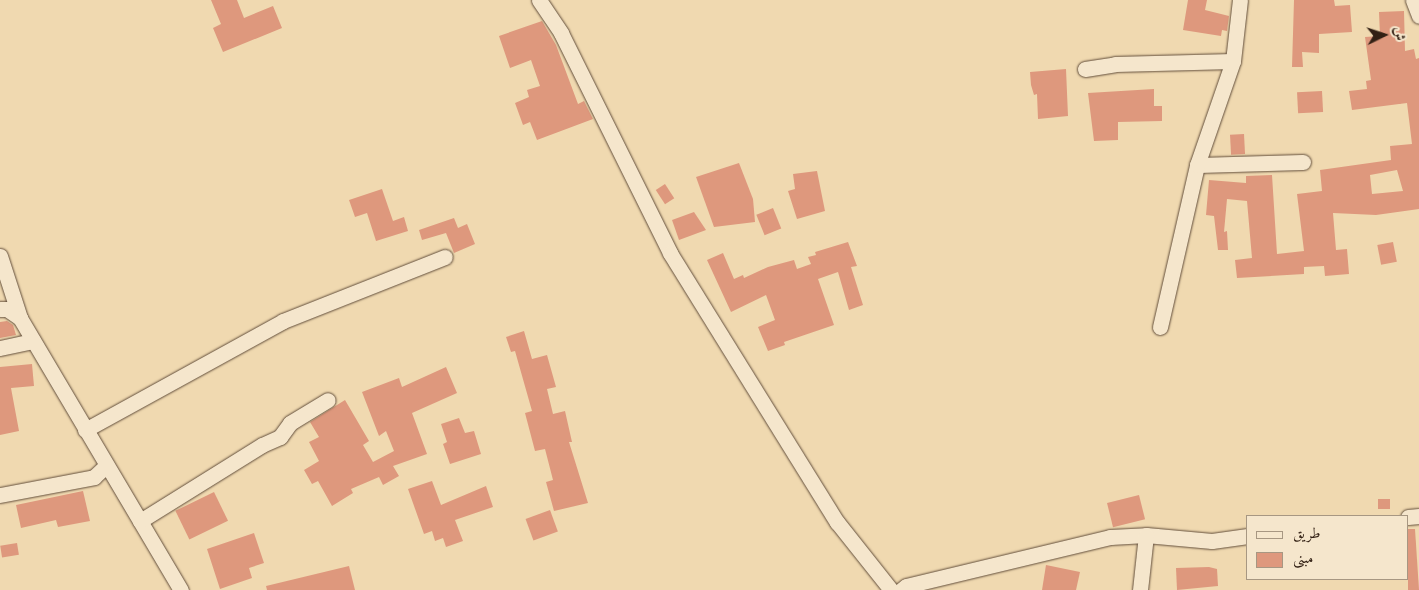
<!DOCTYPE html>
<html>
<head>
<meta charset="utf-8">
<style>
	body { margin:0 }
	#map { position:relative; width:1419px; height:590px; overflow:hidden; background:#f0d9b0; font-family:"IM FELL English",Amiri,serif }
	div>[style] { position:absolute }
	.building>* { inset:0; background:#de987d; transform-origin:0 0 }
	.roads { filter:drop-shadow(0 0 1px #624e3b) drop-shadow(0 0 1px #624e3b) }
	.minor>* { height:15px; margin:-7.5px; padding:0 7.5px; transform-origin:7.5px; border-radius:7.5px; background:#f5e6cc }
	span { translate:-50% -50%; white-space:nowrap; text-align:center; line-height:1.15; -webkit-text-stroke:4.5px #f5e6cc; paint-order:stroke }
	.legend { position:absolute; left:1246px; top:515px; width:162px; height:65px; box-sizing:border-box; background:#f5e6cc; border:1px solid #a79782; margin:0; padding:6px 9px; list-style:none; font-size:15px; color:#322014 }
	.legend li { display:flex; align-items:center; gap:10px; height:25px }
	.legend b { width:25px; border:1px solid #a79782 }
	.north { position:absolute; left:1359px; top:10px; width:50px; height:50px; -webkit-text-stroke:4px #f5e6cc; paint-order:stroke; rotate:86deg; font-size:14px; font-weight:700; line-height:20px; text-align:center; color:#322014 }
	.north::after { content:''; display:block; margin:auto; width:18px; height:22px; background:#322014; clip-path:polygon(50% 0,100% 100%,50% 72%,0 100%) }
</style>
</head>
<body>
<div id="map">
	<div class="building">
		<div style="clip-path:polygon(211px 0,237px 0,244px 18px,273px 6px,282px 28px,223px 52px,213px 28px,221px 24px)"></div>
		<div style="clip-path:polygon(1188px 0,1207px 0,1205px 10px,1229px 16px,1227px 31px,1222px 30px,1221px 36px,1183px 30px)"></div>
		<div style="clip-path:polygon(1294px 0,1334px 0,1335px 6px,1350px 5px,1352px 32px,1319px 34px,1319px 53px,1302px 52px,1303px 67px,1292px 67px)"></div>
		<div style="clip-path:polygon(evenodd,1404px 11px,1405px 51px,1414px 49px,1416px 59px,1419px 58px,1419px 209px,1376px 215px,1333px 213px,1336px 250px,1347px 249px,1349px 274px,1325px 276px,1324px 266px,1304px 267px,1304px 274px,1237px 278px,1235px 260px,1252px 258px,1247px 201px,1227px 199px,1224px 232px,1227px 231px,1228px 250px,1218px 250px,1214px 216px,1206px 215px,1209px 180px,1246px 183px,1246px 176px,1272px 175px,1277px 254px,1304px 251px,1297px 194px,1322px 191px,1320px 170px,1391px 160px,1390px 146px,1412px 144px,1407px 103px,1352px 110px,1349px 91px,1367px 89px,1366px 81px,1371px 80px,1365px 37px,1380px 36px,1379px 12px,1404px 11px,1397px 170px,1403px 191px,1372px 194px,1370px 175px,1397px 170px)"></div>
		<div style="clip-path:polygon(542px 21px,556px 45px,578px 104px,584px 101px,593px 119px,537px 140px,530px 122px,523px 125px,515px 103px,529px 97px,527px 90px,540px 86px,531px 60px,510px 68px,499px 36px)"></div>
		<div style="clip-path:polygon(1066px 69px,1068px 116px,1038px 119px,1037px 94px,1034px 95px,1031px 85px,1030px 72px)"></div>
		<div style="clip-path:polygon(1154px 89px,1154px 106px,1162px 106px,1162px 121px,1118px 122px,1118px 140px,1094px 141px,1088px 93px)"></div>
		<div style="left:1322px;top:91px;width:21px;height:25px;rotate:87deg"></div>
		<div style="left:1244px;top:134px;width:20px;height:14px;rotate:87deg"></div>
		<div style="clip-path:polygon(739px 163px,753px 199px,755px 222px,714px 227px,696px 177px)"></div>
		<div style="clip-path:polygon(817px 171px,825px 211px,797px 219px,788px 191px,795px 189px,793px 174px)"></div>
		<div style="left:665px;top:184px;width:17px;height:11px;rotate:57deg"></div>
		<div style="clip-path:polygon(382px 189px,393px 221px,404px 217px,408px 231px,376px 241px,367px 213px,355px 217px,349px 200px)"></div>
		<div style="left:773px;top:208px;width:22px;height:18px;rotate:68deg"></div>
		<div style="clip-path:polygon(694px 212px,706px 230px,679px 240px,672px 220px)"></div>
		<div style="clip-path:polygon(454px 218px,458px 228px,467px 224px,475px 244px,454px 253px,446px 233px,422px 240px,419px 230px)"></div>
		<div style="clip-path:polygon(848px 242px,857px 266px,851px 267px,863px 305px,849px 310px,838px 272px,818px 279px,834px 325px,784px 342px,785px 345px,768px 351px,758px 327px,775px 320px,766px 295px,731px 312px,707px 260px,723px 253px,734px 279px,743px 275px,744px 278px,768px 267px,794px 260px,797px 269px,811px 264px,808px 257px,816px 255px,815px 252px)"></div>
		<div style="left:1393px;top:242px;width:20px;height:16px;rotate:79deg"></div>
		<div style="clip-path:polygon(7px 321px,13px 325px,16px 335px,0 338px,0 322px)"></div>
		<div style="clip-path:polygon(524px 331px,532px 359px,547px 355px,556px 387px,547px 389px,553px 414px,565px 411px,572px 442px,569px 442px,588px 503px,554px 511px,546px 482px,553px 480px,545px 449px,535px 451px,525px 413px,532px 411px,515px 351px,511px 352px,506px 337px)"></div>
		<div style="clip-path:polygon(32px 364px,34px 386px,11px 388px,19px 431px,0 435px,0 367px)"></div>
		<div style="clip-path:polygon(446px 367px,457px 393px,412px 413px,427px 454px,393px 466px,399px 476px,383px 485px,379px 477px,351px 489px,353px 493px,332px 506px,318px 481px,312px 484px,304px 470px,319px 461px,309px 442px,319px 437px,310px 422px,345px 400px,369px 441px,363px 445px,373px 462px,394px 451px,386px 431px,379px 436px,362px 392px,399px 378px,402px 387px)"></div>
		<div style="clip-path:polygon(459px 418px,465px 433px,474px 431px,481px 454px,450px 464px,443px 444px,447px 442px,441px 424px)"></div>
		<div style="clip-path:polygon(432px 481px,441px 505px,486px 486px,493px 507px,455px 520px,463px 541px,446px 547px,443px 538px,435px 541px,432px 531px,424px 534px,408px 489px)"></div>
		<div style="clip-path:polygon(83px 491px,90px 521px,58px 527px,56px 520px,21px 528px,16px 505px)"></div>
		<div style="left:214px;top:492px;width:32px;height:43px;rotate:64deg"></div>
		<div style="left:1139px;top:495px;width:25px;height:33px;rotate:76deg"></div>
		<div style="left:1378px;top:499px;width:12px;height:10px"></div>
		<div style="left:550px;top:510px;width:23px;height:26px;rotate:70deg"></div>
		<div style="clip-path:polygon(1408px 529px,1415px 529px,1419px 590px,1408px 590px)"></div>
		<div style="clip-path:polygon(254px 533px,264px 563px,249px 568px,252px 578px,220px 589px,207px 549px)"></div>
		<div style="left:17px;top:543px;width:12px;height:17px;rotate:81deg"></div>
		<div style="clip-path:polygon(1046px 565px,1080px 572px,1076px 590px,1042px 590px)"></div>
		<div style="clip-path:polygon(349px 566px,355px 590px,267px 590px,266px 586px)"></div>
		<div style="clip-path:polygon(1209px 567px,1217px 569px,1218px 586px,1177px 590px,1176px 568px)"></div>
	</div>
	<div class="roads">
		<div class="minor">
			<div style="left:539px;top:0;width:40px;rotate:56deg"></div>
			<div style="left:561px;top:33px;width:246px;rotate:63.6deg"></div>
			<div style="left:670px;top:253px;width:317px;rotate:58.2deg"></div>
			<div style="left:837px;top:522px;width:87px;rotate:51.5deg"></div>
			<div style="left:1413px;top:0;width:17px;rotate:69deg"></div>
			<div style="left:1085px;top:69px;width:30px;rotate:-9deg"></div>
			<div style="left:1115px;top:64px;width:118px;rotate:-1.5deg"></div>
			<div style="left:1197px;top:165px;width:106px;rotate:-1.6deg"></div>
			<div style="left:0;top:256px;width:65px;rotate:72.1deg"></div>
			<div style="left:0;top:309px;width:7px"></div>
			<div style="left:7px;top:309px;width:16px;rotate:35deg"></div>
			<div style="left:20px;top:318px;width:316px;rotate:59.4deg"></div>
			<div style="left:1160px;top:327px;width:166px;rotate:-77.1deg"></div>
			<div style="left:1197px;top:165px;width:110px;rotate:-70.9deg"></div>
			<div style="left:1233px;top:61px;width:61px;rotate:-83.5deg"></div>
			<div style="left:0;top:348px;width:34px;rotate:-12deg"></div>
			<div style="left:85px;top:430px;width:226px;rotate:-28.8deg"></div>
			<div style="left:283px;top:321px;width:174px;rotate:-21.6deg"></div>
			<div style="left:0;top:495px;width:96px;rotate:-10.8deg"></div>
			<div style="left:94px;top:477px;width:16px;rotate:-43deg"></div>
			<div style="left:1408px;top:517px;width:11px;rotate:-5deg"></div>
			<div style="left:140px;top:521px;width:144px;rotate:-31.9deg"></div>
			<div style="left:262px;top:445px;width:20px;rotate:-24deg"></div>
			<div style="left:280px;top:437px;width:17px;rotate:-54deg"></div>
			<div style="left:290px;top:423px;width:44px;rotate:-31.2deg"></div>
			<div style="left:901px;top:590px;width:6px;rotate:-39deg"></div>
			<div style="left:906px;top:586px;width:210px;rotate:-13.5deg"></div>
			<div style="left:1110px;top:537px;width:36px;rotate:-3deg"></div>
			<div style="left:1146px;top:535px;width:66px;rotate:5.2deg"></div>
			<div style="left:1212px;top:541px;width:36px;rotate:-8deg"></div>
			<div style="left:1140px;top:590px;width:55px;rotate:-83.8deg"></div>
		</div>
	</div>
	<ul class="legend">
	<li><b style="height:6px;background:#f5e6cc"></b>طريق</li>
	<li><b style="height:14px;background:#de987d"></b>مبنى</li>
	</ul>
	<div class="north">ش</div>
</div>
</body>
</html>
